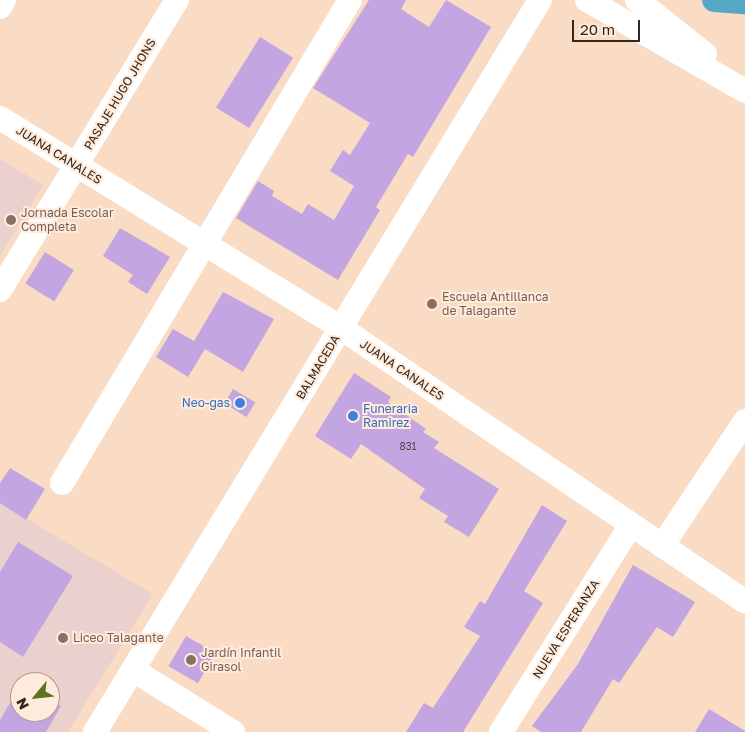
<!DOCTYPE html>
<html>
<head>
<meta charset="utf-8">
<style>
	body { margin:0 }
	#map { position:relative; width:745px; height:732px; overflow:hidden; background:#fadbc3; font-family:"Golos Text",sans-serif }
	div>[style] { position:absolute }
	.education>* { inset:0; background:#ebd1cd }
	.canal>* { height:24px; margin:-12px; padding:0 12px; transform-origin:12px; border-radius:12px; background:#56a7c5 }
	.building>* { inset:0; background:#c3a5e1; transform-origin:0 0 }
	.minor>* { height:24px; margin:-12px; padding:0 12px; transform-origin:12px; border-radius:12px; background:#fff }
	.dots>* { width:14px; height:14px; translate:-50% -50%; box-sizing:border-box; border:2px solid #feebdc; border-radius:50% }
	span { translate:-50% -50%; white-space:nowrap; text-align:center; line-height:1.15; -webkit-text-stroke:4px #feebdc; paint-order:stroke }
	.number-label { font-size:10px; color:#56464e }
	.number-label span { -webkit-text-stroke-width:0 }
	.street-label { font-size:12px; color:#32261d }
	.education-label { font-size:12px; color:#785e54 }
	.left { translate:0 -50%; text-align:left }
	.shop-label { font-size:12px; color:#366cbe }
	.right { translate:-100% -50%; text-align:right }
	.north { position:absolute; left:10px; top:672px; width:50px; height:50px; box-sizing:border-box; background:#feebdc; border:1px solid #ac9c90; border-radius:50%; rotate:242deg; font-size:14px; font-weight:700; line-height:20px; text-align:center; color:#32261d }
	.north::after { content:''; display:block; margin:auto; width:18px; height:22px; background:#5d7425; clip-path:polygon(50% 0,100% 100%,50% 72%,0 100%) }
	.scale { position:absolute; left:572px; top:20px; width:68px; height:22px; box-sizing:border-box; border:2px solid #32261d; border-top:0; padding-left:6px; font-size:15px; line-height:18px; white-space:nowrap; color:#32261d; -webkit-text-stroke:4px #feebdc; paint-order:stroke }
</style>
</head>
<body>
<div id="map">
	<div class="education">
		<div style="clip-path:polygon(0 159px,43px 185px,0 256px)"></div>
		<div style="clip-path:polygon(evenodd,0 503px,153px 594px,68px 732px,0 732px,0 503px,20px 682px,50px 682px,50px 712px,20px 712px,20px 682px)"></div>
	</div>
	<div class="canal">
		<div style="left:714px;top:0;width:31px;rotate:4deg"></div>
	</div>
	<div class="building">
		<div style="clip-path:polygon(369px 0,406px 0,401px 9px,429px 27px,446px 0,491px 27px,413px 157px,408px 154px,376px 207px,380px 210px,338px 280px,236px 218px,258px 181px,274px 191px,272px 196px,302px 214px,308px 204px,334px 220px,354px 186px,330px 171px,343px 150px,350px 155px,370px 123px,313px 88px)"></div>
		<div style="left:260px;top:37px;width:39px;height:83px;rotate:32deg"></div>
		<div style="clip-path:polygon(120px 228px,170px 257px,147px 294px,128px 282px,133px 275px,103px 256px)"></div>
		<div style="left:45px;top:252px;width:34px;height:37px;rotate:32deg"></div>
		<div style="clip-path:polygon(223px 292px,274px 319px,243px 372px,205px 349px,188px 377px,156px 357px,173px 329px,194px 341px)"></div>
		<div style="clip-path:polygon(354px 373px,391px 397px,388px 402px,426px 429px,423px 432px,439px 442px,434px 448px,499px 489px,469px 537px,444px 522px,448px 516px,419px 498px,425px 489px,361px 444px,351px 459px,315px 436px)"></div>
		<div style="left:233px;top:389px;width:26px;height:17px;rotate:31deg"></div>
		<div style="clip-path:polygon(10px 468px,45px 489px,26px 520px,0 503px,0 483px)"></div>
		<div style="clip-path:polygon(542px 505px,567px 521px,524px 591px,543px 603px,463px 732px,406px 732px,424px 703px,433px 708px,480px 636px,464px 627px,480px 601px,485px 604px)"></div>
		<div style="clip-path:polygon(18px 542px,73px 576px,23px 657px,0 642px,0 572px)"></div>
		<div style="clip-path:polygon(633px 565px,695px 602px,673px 637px,657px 627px,619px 683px,613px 679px,581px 732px,541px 732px,532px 726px,578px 664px)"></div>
		<div style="left:186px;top:636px;width:34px;height:35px;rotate:30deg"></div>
		<div style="clip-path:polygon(20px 686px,20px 712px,50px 712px,50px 700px,61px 706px,46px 732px,0 732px,0 720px)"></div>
		<div style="clip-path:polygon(709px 709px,745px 731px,745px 732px,695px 732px)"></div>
	</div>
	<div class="minor">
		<div style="left:587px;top:0;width:182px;rotate:29.9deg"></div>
		<div style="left:637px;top:0;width:87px;rotate:38.5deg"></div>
		<div style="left:0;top:7px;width:8px;rotate:-60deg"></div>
		<div style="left:0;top:118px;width:400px;rotate:31.6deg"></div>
		<div style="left:341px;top:328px;width:488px;rotate:34.1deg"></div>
		<div style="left:0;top:290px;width:340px;rotate:-58.6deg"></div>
		<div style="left:62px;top:483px;width:562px;rotate:-59.19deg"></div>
		<div style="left:662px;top:546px;width:150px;rotate:-56.4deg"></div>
		<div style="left:133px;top:670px;width:118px;rotate:31.8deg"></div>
		<div style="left:95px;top:732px;width:857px;rotate:-58.7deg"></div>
		<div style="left:501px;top:732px;width:244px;rotate:-57.9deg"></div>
	</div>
	<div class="dots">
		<div style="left:11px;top:220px;background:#8d6e63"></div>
		<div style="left:432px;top:304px;background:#8d6e63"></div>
		<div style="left:240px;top:403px;background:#3f7fe0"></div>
		<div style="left:353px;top:416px;background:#3f7fe0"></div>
		<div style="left:63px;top:638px;background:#8d6e63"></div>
		<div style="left:191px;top:660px;background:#8d6e63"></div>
	</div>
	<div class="number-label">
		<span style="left:408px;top:447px">831</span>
	</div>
	<div class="street-label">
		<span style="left:120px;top:94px;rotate:-59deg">PASAJE HUGO JHONS</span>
		<span style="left:59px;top:155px;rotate:32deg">JUANA CANALES</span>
		<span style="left:318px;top:367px;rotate:-59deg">BALMACEDA</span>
		<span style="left:402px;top:370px;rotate:34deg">JUANA CANALES</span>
		<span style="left:566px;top:629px;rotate:-58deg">NUEVA ESPERANZA</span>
	</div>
	<div class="education-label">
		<span class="left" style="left:21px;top:220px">Jornada Escolar<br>Completa</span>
		<span class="left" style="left:442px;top:304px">Escuela Antillanca<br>de Talagante</span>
		<span class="left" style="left:73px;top:638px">Liceo Talagante</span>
		<span class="left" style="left:201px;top:660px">Jardín Infantil<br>Girasol</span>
	</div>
	<div class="shop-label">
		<span class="right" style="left:230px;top:403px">Neo-gas</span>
		<span class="left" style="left:363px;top:416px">Funeraria<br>Ramirez</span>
	</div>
	<div class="north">N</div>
	<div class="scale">20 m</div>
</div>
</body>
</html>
